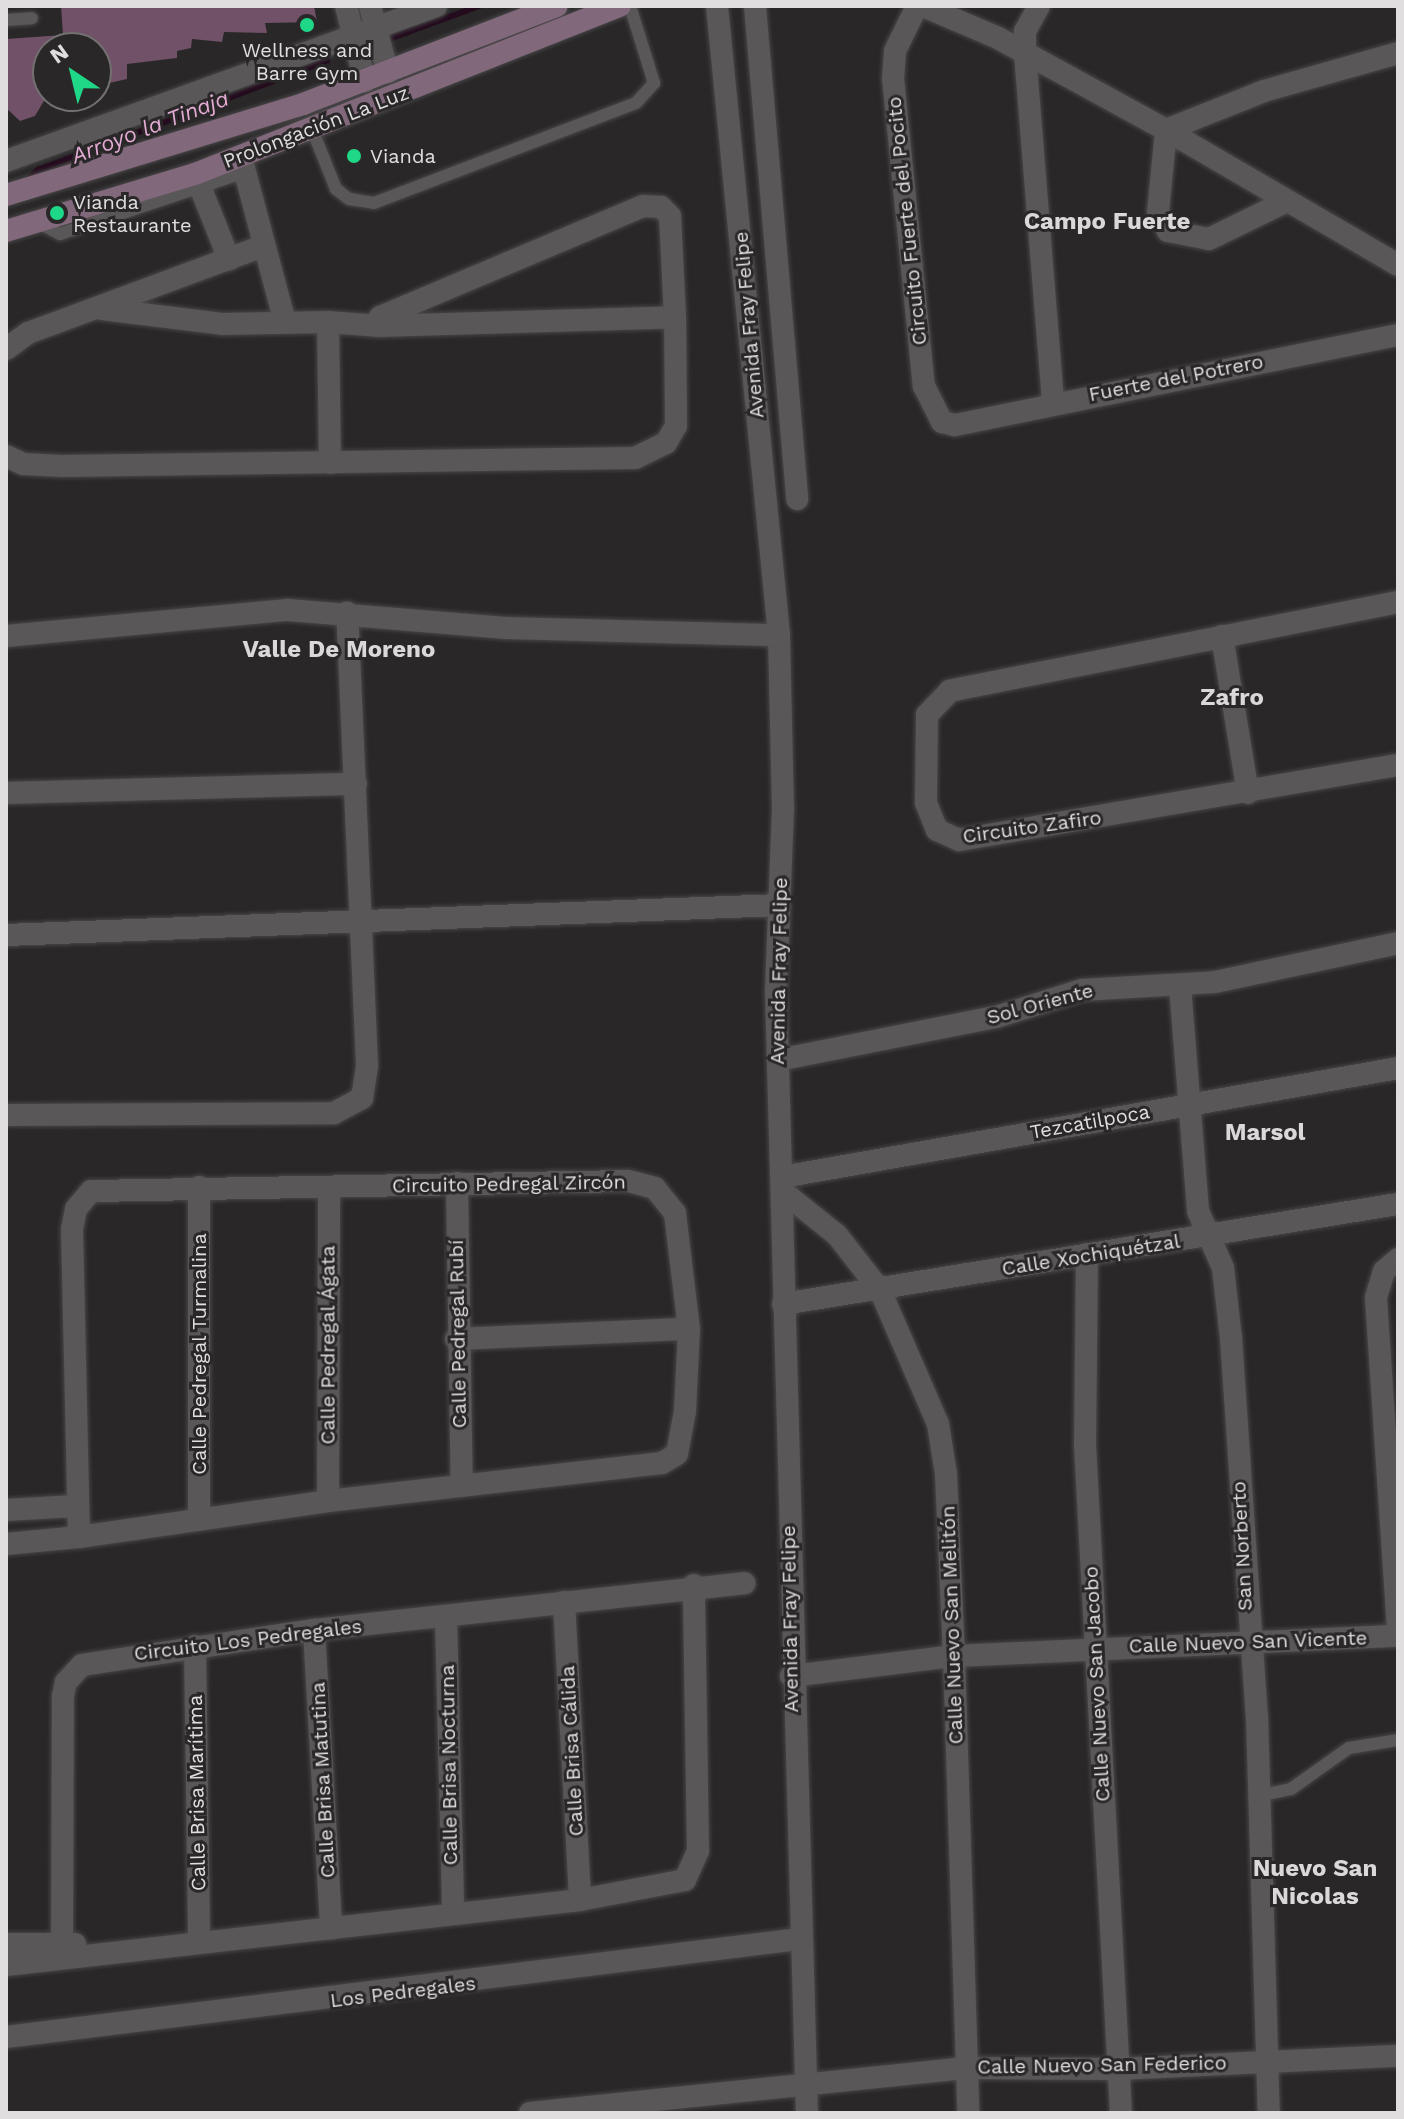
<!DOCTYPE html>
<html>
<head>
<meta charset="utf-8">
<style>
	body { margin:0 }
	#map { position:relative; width:1404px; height:2119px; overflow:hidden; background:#292728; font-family:"Work Sans",sans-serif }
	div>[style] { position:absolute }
	.stream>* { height:6px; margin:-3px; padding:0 3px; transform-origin:3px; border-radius:3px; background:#240b1e }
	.building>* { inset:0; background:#705167 }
	.roads { filter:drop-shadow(0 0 2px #484647) drop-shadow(0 0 2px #484647) }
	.service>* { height:12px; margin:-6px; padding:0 6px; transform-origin:6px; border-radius:6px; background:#5a5759 }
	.minor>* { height:22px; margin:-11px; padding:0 11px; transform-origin:11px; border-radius:11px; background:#5a5759 }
	.secondary>* { height:22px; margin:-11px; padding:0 11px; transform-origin:11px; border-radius:11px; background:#82687b }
	.dots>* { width:22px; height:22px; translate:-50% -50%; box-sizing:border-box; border:4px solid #292728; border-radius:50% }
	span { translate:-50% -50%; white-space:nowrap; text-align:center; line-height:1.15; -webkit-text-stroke:6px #292728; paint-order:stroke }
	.poi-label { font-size:20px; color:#e0dedf }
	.left { translate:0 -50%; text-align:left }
	.street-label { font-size:20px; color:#e0dedf }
	.water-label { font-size:22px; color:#e4acd4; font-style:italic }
	.quarter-label { font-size:24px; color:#dbd8da; font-weight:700 }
	.frame { position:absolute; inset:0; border:8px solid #e0dedf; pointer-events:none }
	.north { position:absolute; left:32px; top:32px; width:80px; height:80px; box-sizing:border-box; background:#292728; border:2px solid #727071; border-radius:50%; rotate:325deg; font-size:22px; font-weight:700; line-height:32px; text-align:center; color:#e0dedf }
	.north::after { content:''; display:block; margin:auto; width:28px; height:36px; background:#1ed887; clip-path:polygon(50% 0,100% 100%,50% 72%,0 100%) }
</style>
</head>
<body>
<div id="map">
	<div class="stream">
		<div style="left:389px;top:39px;width:96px;rotate:-20.1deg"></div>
		<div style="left:27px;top:181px;width:16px;rotate:-45deg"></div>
		<div style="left:38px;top:170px;width:309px;rotate:-20.7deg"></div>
	</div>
	<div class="building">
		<div style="clip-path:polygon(61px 6px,314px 6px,317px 22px,265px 23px,267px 33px,224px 32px,222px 42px,192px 39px,191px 48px,177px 51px,177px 58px,127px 64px,127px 79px,96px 86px,96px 48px,48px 48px,48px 94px,35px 116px,20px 121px,6px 108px,6px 39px,63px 35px)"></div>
	</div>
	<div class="roads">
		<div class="service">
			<div style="left:6px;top:20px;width:26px;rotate:-4deg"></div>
			<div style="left:312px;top:129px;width:65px;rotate:68.2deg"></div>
			<div style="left:336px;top:189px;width:16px;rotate:38deg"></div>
			<div style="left:349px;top:199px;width:25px;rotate:9deg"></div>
			<div style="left:374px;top:203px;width:280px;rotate:-20.9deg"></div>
			<div style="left:636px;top:103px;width:27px;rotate:-48deg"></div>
			<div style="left:654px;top:83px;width:81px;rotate:-107.3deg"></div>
			<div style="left:39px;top:223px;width:24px;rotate:28deg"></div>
			<div style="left:60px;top:234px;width:192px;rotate:-18.5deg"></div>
			<div style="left:1258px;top:1796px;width:34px;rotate:-12deg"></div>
			<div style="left:1291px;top:1789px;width:71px;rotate:-35.3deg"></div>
			<div style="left:1349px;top:1748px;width:50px;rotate:-9.3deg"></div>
		</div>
		<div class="minor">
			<div style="left:346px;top:6px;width:78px;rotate:76deg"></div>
			<div style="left:370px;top:6px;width:69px;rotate:75deg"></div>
			<div style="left:717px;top:6px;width:632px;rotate:84.37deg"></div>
			<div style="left:779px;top:635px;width:173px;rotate:88.7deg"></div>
			<div style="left:783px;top:808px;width:184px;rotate:92.2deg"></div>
			<div style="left:776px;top:992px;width:1121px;rotate:88.42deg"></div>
			<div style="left:755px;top:6px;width:495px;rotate:85.1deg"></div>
			<div style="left:917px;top:6px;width:50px;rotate:116.1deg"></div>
			<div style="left:895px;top:51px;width:27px;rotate:94deg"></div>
			<div style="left:893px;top:78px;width:310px;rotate:84.3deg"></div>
			<div style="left:924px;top:386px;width:40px;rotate:63.4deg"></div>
			<div style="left:942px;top:422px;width:13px;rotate:13deg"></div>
			<div style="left:955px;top:425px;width:452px;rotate:-11.5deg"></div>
			<div style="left:923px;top:6px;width:82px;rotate:23.1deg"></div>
			<div style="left:998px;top:38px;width:192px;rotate:28.7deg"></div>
			<div style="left:1166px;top:130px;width:268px;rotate:30.2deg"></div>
			<div style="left:1039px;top:6px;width:29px;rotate:119deg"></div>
			<div style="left:1025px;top:31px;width:22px;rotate:90deg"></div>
			<div style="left:1025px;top:53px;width:350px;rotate:85.4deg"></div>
			<div style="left:241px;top:157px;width:171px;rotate:75.1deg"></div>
			<div style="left:6px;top:161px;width:457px;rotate:-19.8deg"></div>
			<div style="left:195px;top:174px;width:92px;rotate:68.2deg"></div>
			<div style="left:1287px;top:201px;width:87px;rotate:154deg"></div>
			<div style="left:1209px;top:239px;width:42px;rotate:-169deg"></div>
			<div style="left:1168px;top:231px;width:21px;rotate:-118deg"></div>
			<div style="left:1158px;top:212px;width:82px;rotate:-84.4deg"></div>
			<div style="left:1166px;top:130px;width:105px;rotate:-21.7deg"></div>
			<div style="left:1264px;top:91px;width:139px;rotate:-15.8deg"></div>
			<div style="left:102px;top:309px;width:121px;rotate:7.1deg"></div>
			<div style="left:222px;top:324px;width:106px;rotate:-1.1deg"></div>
			<div style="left:328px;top:322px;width:141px;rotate:89.2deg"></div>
			<div style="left:328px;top:322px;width:52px;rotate:4.4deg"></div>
			<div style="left:380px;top:326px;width:295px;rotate:-1.7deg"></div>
			<div style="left:675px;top:317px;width:101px;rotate:-92.8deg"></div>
			<div style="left:670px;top:216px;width:13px;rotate:-135deg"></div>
			<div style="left:661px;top:207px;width:18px;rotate:-177deg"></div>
			<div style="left:643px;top:206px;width:285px;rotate:157.1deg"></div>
			<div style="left:380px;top:317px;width:9px;rotate:90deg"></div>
			<div style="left:6px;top:349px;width:27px;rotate:-36deg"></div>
			<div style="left:28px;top:333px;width:251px;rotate:-20.3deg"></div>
			<div style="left:6px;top:456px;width:19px;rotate:25deg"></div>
			<div style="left:23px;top:464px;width:39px;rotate:3deg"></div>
			<div style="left:62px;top:466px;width:573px;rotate:-0.8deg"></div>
			<div style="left:635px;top:458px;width:34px;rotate:-26deg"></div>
			<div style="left:666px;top:443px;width:20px;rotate:-60deg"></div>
			<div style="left:676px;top:426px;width:109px;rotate:-90.5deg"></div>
			<div style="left:1398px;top:602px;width:457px;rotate:168.8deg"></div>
			<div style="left:950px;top:691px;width:33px;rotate:134deg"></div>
			<div style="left:927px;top:715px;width:88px;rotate:90.7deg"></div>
			<div style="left:926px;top:803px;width:29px;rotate:68deg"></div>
			<div style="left:937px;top:830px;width:24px;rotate:24deg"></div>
			<div style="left:959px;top:840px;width:445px;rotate:-9.7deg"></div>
			<div style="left:6px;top:636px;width:283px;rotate:-5.3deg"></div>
			<div style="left:288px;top:610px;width:219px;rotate:4.7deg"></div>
			<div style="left:506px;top:628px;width:273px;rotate:1.5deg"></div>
			<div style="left:1222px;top:636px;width:159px;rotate:80.6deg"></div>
			<div style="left:6px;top:793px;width:350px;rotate:-1.5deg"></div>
			<div style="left:6px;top:935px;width:774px;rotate:-2.22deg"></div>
			<div style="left:1180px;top:986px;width:226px;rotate:85.4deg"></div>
			<div style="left:1198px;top:1211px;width:62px;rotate:66.3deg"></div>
			<div style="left:1223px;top:1268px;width:70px;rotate:83.5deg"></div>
			<div style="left:1231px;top:1338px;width:379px;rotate:86.1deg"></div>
			<div style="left:1257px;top:1716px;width:397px;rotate:88.3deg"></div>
			<div style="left:778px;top:1060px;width:222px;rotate:-11.2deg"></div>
			<div style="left:996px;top:1017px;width:90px;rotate:-17.4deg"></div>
			<div style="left:1082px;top:990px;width:133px;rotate:-3.4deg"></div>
			<div style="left:1215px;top:982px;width:187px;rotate:-12deg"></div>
			<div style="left:6px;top:1115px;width:328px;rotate:-0.3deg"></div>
			<div style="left:334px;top:1113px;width:32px;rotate:-28deg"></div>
			<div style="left:362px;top:1098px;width:33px;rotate:-81deg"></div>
			<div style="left:367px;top:1065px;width:453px;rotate:-92.5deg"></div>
			<div style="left:782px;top:1177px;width:626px;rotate:-10.03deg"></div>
			<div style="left:457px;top:1183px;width:303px;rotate:89.1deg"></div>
			<div style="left:199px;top:1187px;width:333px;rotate:90deg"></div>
			<div style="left:782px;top:1191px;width:70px;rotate:38.7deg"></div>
			<div style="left:837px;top:1235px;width:70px;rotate:52deg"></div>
			<div style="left:880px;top:1290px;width:146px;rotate:66.6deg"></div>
			<div style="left:938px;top:1424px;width:51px;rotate:80.9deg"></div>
			<div style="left:946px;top:1474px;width:182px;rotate:87.5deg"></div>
			<div style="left:954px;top:1656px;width:457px;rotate:88.2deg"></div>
			<div style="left:1087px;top:1254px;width:191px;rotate:90.6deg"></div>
			<div style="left:1085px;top:1445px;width:669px;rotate:86.92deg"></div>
			<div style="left:1398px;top:1259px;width:18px;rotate:139deg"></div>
			<div style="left:1384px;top:1271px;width:28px;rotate:107deg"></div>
			<div style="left:1376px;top:1298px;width:333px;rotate:86.2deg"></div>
			<div style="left:783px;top:1304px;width:623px;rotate:-9.24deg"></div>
			<div style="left:456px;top:1339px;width:233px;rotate:-2.5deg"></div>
			<div style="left:328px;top:1501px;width:313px;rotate:-89.8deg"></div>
			<div style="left:6px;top:1510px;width:69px;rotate:-3.3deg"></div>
			<div style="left:6px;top:1544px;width:73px;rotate:-5.5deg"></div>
			<div style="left:79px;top:1537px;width:252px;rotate:-8.2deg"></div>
			<div style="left:328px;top:1501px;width:336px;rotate:-6.5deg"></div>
			<div style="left:662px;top:1463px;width:17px;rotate:-31deg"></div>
			<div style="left:677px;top:1454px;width:44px;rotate:-79.5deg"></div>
			<div style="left:685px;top:1411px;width:82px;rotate:-87.2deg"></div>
			<div style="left:689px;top:1329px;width:117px;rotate:-96.9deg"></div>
			<div style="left:675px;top:1213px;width:32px;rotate:-129deg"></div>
			<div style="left:655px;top:1188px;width:28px;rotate:-165deg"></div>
			<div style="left:628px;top:1181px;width:537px;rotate:178.93deg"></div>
			<div style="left:91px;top:1191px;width:23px;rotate:130deg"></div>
			<div style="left:76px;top:1209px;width:20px;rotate:101deg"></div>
			<div style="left:72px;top:1229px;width:308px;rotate:88.7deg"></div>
			<div style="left:564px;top:1602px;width:298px;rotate:86.9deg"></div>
			<div style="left:446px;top:1617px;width:297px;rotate:88.6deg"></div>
			<div style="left:314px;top:1630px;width:299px;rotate:86.7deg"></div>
			<div style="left:195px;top:1646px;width:295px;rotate:89.2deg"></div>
			<div style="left:791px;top:1676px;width:164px;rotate:-7deg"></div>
			<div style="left:954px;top:1656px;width:444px;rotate:-2.6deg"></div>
			<div style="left:6px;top:1944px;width:69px"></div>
			<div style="left:62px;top:1956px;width:260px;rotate:-89.8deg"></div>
			<div style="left:63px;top:1696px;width:14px;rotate:-78deg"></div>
			<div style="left:66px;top:1682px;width:23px;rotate:-47deg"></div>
			<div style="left:82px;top:1665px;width:235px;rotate:-8.6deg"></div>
			<div style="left:314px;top:1630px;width:433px;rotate:-6.2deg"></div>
			<div style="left:6px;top:1965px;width:578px;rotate:-6.46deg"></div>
			<div style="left:580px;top:1900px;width:107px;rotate:-10.8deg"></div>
			<div style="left:685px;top:1880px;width:32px;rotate:-66deg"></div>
			<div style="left:698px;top:1851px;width:266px;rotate:-90.9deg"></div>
			<div style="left:6px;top:2037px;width:800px;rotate:-7.04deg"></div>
			<div style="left:530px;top:2113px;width:437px;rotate:-5.9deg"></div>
			<div style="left:965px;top:2068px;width:154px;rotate:0.4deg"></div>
			<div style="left:1119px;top:2069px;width:279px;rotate:-2.7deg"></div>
		</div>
		<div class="secondary">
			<div style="left:6px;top:195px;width:311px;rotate:-17deg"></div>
			<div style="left:303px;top:104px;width:272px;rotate:-21.1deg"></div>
			<div style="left:6px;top:231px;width:197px;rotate:-16.8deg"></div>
			<div style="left:195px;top:174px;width:457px;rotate:-21.6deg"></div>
		</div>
	</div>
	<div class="dots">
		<div style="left:307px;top:25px;background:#1ed887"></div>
		<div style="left:354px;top:156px;background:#1ed887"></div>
		<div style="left:57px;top:213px;background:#1ed887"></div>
	</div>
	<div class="poi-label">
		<span style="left:307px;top:62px">Wellness and<br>Barre Gym</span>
		<span class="left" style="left:370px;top:156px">Vianda</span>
		<span class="left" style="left:73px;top:214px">Vianda<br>Restaurante</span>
	</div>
	<div class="street-label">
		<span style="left:316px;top:127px;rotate:-21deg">Prolongación La Luz</span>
		<span style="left:907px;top:221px;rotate:-96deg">Circuito Fuerte del Pocito</span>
		<span style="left:749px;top:325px;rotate:-95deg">Avenida Fray Felipe</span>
		<span style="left:1176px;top:378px;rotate:-11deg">Fuerte del Potrero</span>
		<span style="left:1032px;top:827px;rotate:-8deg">Circuito Zafiro</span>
		<span style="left:779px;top:971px;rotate:-89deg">Avenida Fray Felipe</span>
		<span style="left:1040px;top:1004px;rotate:-15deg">Sol Oriente</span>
		<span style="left:1090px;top:1122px;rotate:-10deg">Tezcatilpoca</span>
		<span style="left:509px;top:1184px;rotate:-1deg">Circuito Pedregal Zircón</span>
		<span style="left:1091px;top:1255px;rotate:-9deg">Calle Xochiquétzal</span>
		<span style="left:458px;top:1334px;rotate:-91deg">Calle Pedregal Rubí</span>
		<span style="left:328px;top:1345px;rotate:-90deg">Calle Pedregal Ágata</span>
		<span style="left:199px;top:1354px;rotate:-90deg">Calle Pedregal Turmalina</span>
		<span style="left:1242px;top:1546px;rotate:-93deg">San Norberto</span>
		<span style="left:790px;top:1619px;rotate:-91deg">Avenida Fray Felipe</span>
		<span style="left:952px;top:1625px;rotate:-92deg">Calle Nuevo San Melitón</span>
		<span style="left:248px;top:1640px;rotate:-7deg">Circuito Los Pedregales</span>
		<span style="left:1248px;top:1642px;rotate:-2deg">Calle Nuevo San Vicente</span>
		<span style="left:1097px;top:1684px;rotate:-93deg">Calle Nuevo San Jacobo</span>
		<span style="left:572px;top:1751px;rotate:-93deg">Calle Brisa Cálida</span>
		<span style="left:449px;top:1765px;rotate:-91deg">Calle Brisa Nocturna</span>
		<span style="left:323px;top:1780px;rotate:-93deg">Calle Brisa Matutina</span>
		<span style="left:197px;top:1793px;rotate:-91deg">Calle Brisa Marítima</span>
		<span style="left:403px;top:1992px;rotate:-7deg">Los Pedregales</span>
		<span style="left:1102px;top:2065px;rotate:-1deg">Calle Nuevo San Federico</span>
	</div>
	<div class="water-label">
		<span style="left:150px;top:127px;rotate:-21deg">Arroyo la Tinaja</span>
	</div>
	<div class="quarter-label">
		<span style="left:1107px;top:222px">Campo Fuerte</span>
		<span style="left:339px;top:650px">Valle De Moreno</span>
		<span style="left:1232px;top:698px">Zafro</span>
		<span style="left:1265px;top:1133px">Marsol</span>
		<span style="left:1315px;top:1883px">Nuevo San<br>Nicolas</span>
	</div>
	<div class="frame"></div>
	<div class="north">N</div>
</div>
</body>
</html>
